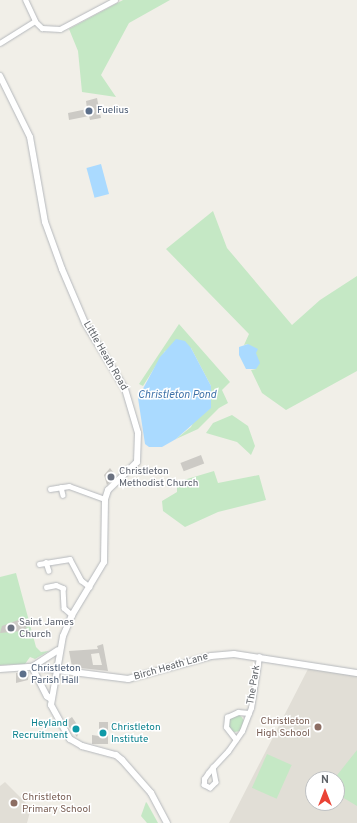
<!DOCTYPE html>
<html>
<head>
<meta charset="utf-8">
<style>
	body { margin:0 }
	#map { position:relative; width:357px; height:823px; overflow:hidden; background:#f1efe8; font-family:Overpass,sans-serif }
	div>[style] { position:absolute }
	.education>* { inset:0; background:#e1ded6 }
	.green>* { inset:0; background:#c5e8c5; transform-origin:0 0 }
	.round { border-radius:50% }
	.water>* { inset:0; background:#aadaff; transform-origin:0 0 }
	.building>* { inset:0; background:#cccac5; transform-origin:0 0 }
	.roads { filter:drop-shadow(0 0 1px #b5b8bc) drop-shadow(0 0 1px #b5b8bc) }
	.street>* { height:4.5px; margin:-2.25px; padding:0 2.25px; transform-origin:2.25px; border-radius:2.25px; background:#fff }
	.secondary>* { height:6px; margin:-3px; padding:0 3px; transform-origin:3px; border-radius:3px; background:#fff }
	.dots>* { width:11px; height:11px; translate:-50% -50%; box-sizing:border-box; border:2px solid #fff; border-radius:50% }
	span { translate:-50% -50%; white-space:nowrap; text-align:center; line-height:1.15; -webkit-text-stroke:3px #fff; paint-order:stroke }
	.service-label { font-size:10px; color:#4e5e75 }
	.left { translate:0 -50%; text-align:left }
	.street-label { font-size:10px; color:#5f6368 }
	.worship-label { font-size:10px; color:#5b616d }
	.education-label { font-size:10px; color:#785e54 }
	.right { translate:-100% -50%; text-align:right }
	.culture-label { font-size:10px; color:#0d838f }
	.water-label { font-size:11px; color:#4174aa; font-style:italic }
	.north { position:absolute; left:305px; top:771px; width:40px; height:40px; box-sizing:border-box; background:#fff; border:1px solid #bfc1c3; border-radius:50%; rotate:0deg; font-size:11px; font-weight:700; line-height:16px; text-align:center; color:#5f6368 }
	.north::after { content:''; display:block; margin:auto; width:14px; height:18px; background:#ea4335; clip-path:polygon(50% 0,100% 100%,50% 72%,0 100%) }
</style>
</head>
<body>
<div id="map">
	<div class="education">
		<div style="clip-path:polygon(evenodd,308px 669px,357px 676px,357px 823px,229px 823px,308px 669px,313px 779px,337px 779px,337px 803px,313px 803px,313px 779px)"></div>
		<div style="clip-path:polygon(5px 782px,31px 808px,27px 823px,0 823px,0 786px)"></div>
	</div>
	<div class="green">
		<div style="clip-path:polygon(123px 0,170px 0,129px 23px,101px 75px,116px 97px,82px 92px,78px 51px,69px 29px)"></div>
		<div style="clip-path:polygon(213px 211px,227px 248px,292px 325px,320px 300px,357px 276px,357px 371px,286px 410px,262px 393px,251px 370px,256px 369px,248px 344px,244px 345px,249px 334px,166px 249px)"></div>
		<div style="clip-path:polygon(179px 324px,230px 382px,222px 390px,228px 403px,219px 408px,198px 429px,176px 439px,191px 427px,211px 386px,191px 348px,165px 351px,143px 386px,139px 384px)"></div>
		<div style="clip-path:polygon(232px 415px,248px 426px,255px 446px,251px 455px,237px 442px,206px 433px,213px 423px)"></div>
		<div style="clip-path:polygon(214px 471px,218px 483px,259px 475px,266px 500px,218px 512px,185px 527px,163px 511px,162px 501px,177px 492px,177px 482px)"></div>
		<div style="clip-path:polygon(16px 573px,36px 647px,41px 652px,49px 651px,35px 659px,30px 657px,25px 664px,0 665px,0 577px)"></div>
		<div class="round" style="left:226px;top:714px;width:18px;height:18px"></div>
		<div style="clip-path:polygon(357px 750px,357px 806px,337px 794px,337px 779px,334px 779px)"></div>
		<div style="left:267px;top:754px;width:27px;height:37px;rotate:24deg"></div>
		<div style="clip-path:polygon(146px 802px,147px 803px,158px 823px,147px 823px,141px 816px)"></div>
	</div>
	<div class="water">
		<div style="left:101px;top:164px;width:31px;height:15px;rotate:75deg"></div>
		<div style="clip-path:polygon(176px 339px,185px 341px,191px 348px,211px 386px,211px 408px,176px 439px,162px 447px,149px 447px,145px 444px,138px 398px,160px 357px)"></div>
		<div style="clip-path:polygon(248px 344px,258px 349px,256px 353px,260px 363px,256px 369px,246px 369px,239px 355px,239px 347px)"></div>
	</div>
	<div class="building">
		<div style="clip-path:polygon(97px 98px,101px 118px,90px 120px,89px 116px,69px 120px,68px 113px,87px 109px,86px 101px)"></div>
		<div style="left:201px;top:455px;width:9px;height:22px;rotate:69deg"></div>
		<div style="clip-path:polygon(110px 468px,116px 476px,107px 485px,104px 475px)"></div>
		<div style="clip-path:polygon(21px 619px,27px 627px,23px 631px,0 633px,2px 626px)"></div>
		<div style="clip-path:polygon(evenodd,103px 644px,108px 671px,72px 667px,69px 651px,98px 649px,97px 646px,103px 644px,99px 653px,102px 665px,93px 665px,91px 654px,99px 653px)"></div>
		<div style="clip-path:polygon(29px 672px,28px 680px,16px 683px,16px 673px)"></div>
		<div style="clip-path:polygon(72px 717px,80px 729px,77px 737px,65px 722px)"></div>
		<div style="clip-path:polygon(99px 722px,108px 722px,108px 744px,92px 744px,92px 735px,99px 736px)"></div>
	</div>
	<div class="roads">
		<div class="street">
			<div style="left:35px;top:21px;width:10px;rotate:45deg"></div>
			<div style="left:42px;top:28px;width:18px;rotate:3deg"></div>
			<div style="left:60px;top:29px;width:62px;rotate:-27.8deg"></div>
			<div style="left:0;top:43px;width:41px;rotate:-32.2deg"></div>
			<div style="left:35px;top:21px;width:23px;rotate:-115deg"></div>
			<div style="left:61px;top:487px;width:8px;rotate:76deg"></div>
			<div style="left:50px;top:489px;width:19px;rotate:-9deg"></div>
			<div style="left:69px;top:486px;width:38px;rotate:20deg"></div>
			<div style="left:46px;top:562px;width:9px;rotate:72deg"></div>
			<div style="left:39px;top:564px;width:31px;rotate:-9deg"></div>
			<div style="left:70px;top:559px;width:24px;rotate:62deg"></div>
			<div style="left:81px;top:580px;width:11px;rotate:38deg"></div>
			<div style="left:46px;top:587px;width:10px;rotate:-11deg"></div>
			<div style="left:56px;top:585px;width:8px;rotate:23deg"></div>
			<div style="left:63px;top:588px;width:20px;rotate:87deg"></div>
			<div style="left:64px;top:608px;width:11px;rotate:41deg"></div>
			<div style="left:236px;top:740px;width:16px;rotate:-128deg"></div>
			<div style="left:226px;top:727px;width:10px;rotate:-84deg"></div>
			<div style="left:227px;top:717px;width:12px;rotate:-24deg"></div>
			<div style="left:238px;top:712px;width:11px;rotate:5deg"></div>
			<div style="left:213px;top:767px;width:15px;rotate:79deg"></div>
			<div style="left:216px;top:782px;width:8px;rotate:135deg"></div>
			<div style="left:210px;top:788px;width:7px;rotate:-153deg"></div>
			<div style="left:204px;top:785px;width:6px;rotate:-90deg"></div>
			<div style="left:204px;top:779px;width:7px;rotate:-56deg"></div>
			<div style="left:208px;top:773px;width:8px;rotate:-50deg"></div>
			<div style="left:213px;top:767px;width:22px;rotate:-47deg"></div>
			<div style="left:228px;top:751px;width:24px;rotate:-55deg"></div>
			<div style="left:242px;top:731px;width:25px;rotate:-69deg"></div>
			<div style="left:251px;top:708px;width:52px;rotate:-81.1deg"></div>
		</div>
		<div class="secondary">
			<div style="left:0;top:76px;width:68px;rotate:63.8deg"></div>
			<div style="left:30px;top:137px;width:86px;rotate:80deg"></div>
			<div style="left:45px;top:222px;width:50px;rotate:70.1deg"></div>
			<div style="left:62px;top:269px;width:59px;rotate:66.9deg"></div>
			<div style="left:85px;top:323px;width:77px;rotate:58.8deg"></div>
			<div style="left:125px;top:389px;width:46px;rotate:73.5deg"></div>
			<div style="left:138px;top:433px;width:29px;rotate:92deg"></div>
			<div style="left:137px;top:462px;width:40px;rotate:136deg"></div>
			<div style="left:108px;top:490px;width:9px;rotate:108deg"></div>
			<div style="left:105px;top:499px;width:63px;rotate:90.9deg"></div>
			<div style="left:104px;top:562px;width:62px;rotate:121.1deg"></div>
			<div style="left:72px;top:615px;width:23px;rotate:113deg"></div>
			<div style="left:63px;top:636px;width:70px;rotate:99.9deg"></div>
			<div style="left:51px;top:705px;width:39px;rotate:61deg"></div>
			<div style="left:70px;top:739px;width:14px;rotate:30deg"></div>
			<div style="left:82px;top:746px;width:35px;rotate:15deg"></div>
			<div style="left:116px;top:755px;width:8px;rotate:40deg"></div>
			<div style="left:122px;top:760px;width:44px;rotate:48.7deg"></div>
			<div style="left:151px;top:793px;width:34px;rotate:62deg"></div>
			<div style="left:32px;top:667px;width:33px;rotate:63deg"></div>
			<div style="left:47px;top:696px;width:5px;rotate:37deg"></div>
			<div style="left:33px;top:667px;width:96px;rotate:7.2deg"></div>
			<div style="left:128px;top:679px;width:86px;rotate:-15.5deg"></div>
			<div style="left:211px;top:656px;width:23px;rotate:-5deg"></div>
			<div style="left:234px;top:654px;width:124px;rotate:8.8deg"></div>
			<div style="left:0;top:669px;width:32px;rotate:-4deg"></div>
			<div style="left:32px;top:667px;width:31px;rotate:-33deg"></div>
		</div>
	</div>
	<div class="dots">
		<div style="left:89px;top:111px;background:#5c6f8a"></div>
		<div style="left:111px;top:477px;background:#6b7280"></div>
		<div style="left:11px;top:628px;background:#6b7280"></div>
		<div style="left:23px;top:674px;background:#5c6f8a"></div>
		<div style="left:318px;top:727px;background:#8d6e63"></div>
		<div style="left:76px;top:729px;background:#0f9aa8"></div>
		<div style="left:103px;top:733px;background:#0f9aa8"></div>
		<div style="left:14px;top:803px;background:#8d6e63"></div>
	</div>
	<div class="service-label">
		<span class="left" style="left:97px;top:111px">Fuelius</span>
		<span class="left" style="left:31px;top:674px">Christleton<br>Parish Hall</span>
	</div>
	<div class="street-label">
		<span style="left:105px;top:356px;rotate:60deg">Little Heath Road</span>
		<span style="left:171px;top:667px;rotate:-16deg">Birch Heath Lane</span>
		<span style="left:254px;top:685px;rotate:-81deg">The Park</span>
	</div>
	<div class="worship-label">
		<span class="left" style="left:119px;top:477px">Christleton<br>Methodist Church</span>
		<span class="left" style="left:19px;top:628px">Saint James<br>Church</span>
	</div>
	<div class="education-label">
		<span class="right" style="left:310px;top:727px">Christleton<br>High School</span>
		<span class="left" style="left:22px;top:803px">Christleton<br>Primary School</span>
	</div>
	<div class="culture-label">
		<span class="right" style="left:68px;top:729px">Heyland<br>Recruitment</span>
		<span class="left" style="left:111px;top:733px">Christleton<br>Institute</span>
	</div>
	<div class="water-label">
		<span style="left:177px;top:395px">Christleton Pond</span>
	</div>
	<div class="north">N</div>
</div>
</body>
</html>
